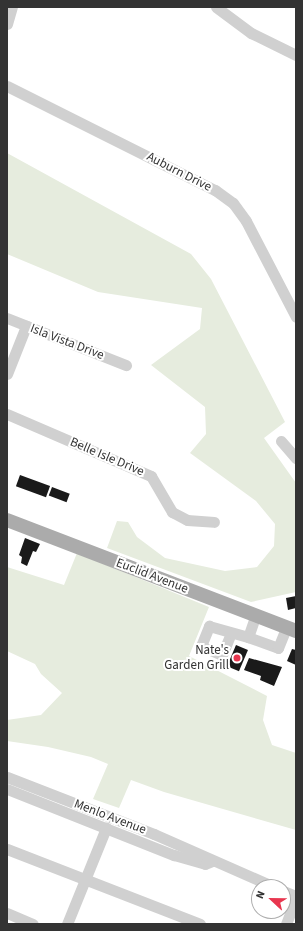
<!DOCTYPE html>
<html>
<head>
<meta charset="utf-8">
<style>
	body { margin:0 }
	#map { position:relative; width:303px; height:931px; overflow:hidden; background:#fff; font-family:"Source Sans 3",sans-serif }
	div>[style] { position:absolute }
	.green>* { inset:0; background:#e6ecde }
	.building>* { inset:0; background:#1a1a1a; transform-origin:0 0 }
	.minor>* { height:11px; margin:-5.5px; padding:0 5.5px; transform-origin:5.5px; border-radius:5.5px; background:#d0d0d0 }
	.major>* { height:14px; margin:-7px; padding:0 7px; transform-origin:7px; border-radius:7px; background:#ababab }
	.dots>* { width:11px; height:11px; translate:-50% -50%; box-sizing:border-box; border:2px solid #fff; border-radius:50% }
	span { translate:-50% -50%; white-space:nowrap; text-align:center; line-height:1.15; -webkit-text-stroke:4px #fff; paint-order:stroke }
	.street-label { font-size:13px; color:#333 }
	.poi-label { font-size:13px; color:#333 }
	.right { translate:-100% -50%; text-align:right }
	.frame { position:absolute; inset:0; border:8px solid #333; pointer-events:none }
	.north { position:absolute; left:251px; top:879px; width:40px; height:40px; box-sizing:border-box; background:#fff; border:1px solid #adadad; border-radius:50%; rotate:292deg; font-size:11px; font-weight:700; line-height:16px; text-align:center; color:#333 }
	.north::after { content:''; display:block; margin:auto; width:14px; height:18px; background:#e8364f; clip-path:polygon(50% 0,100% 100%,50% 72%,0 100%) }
</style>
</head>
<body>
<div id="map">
	<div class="green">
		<div style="clip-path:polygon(7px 153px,191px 254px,211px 279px,285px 422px,264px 438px,296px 483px,296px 592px,251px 602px,107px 548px,117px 521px,128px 522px,137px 537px,165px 558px,225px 571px,257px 567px,274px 546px,275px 524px,256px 501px,190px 453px,206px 434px,205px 407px,151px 365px,200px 329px,202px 308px,98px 292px,7px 254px)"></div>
		<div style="clip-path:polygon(77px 553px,209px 607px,189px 656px,267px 696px,263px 720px,272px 745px,296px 753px,296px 830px,164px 792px,131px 780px,119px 808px,93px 799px,108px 764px,91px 757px,48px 747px,7px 741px,7px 720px,41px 715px,62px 693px,41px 674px,35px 664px,7px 651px,7px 567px,64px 585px)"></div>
	</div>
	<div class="building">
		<div style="left:20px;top:475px;width:32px;height:12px;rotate:20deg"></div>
		<div style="left:52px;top:487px;width:19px;height:9px;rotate:21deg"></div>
		<div style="clip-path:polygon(25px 538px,40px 544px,36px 552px,33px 551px,27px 566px,21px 563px,22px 557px,19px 555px)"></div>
		<div style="clip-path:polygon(296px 596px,296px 608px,288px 610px,286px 598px)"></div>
		<div style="left:236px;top:645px;width:13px;height:23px;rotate:23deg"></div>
		<div style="clip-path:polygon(292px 649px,296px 650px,296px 665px,287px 661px)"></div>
		<div style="clip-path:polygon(249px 658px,282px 667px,274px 686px,260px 680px,261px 676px,244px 670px)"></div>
	</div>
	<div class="minor">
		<div style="left:216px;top:7px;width:44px;rotate:36.6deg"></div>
		<div style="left:251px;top:33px;width:50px;rotate:26.1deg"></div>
		<div style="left:7px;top:24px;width:18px;rotate:-74deg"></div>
		<div style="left:7px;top:86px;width:233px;rotate:26.6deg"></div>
		<div style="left:215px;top:190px;width:22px;rotate:36deg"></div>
		<div style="left:233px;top:203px;width:22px;rotate:54deg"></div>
		<div style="left:246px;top:221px;width:108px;rotate:62.5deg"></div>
		<div style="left:7px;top:318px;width:128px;rotate:21.6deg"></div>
		<div style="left:7px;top:374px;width:52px;rotate:-68.4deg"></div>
		<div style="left:7px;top:414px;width:157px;rotate:23.3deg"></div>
		<div style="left:151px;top:476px;width:42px;rotate:59.7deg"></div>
		<div style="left:172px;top:512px;width:17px;rotate:28deg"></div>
		<div style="left:187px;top:520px;width:27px;rotate:4deg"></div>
		<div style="left:281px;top:441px;width:23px;rotate:49deg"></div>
		<div style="left:255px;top:617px;width:21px;rotate:109deg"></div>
		<div style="left:248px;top:637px;width:32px;rotate:20deg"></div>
		<div style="left:278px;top:648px;width:22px;rotate:-68deg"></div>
		<div style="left:231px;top:633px;width:24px;rotate:112deg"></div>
		<div style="left:222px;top:655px;width:23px;rotate:-157deg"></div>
		<div style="left:201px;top:646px;width:22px;rotate:-68deg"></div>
		<div style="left:209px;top:626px;width:41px;rotate:15.8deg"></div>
		<div style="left:7px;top:777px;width:158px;rotate:21.2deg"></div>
		<div style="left:154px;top:834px;width:131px;rotate:23.8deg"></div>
		<div style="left:7px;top:789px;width:180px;rotate:21.6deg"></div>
		<div style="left:174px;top:855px;width:32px;rotate:16deg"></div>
		<div style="left:205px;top:864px;width:8px;rotate:-23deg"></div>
		<div style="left:7px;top:849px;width:207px;rotate:21.2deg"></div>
		<div style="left:283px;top:891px;width:14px;rotate:21deg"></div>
		<div style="left:7px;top:913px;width:28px;rotate:23deg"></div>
		<div style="left:67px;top:924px;width:104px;rotate:-67.9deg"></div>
		<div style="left:286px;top:924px;width:28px;rotate:-69deg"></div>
	</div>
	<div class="major">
		<div style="left:7px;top:520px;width:310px;rotate:21deg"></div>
	</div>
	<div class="dots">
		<div style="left:237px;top:658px;background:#e8364f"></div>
	</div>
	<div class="street-label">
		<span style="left:179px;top:172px;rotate:27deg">Auburn Drive</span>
		<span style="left:67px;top:342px;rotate:21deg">Isla Vista Drive</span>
		<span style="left:107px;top:457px;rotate:23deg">Belle Isle Drive</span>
		<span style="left:152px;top:576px;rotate:21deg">Euclid Avenue</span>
		<span style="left:110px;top:817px;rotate:21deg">Menlo Avenue</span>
	</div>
	<div class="poi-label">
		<span class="right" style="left:229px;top:658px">Nate's<br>Garden Grill</span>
	</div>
	<div class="frame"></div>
	<div class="north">N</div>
</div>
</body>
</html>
